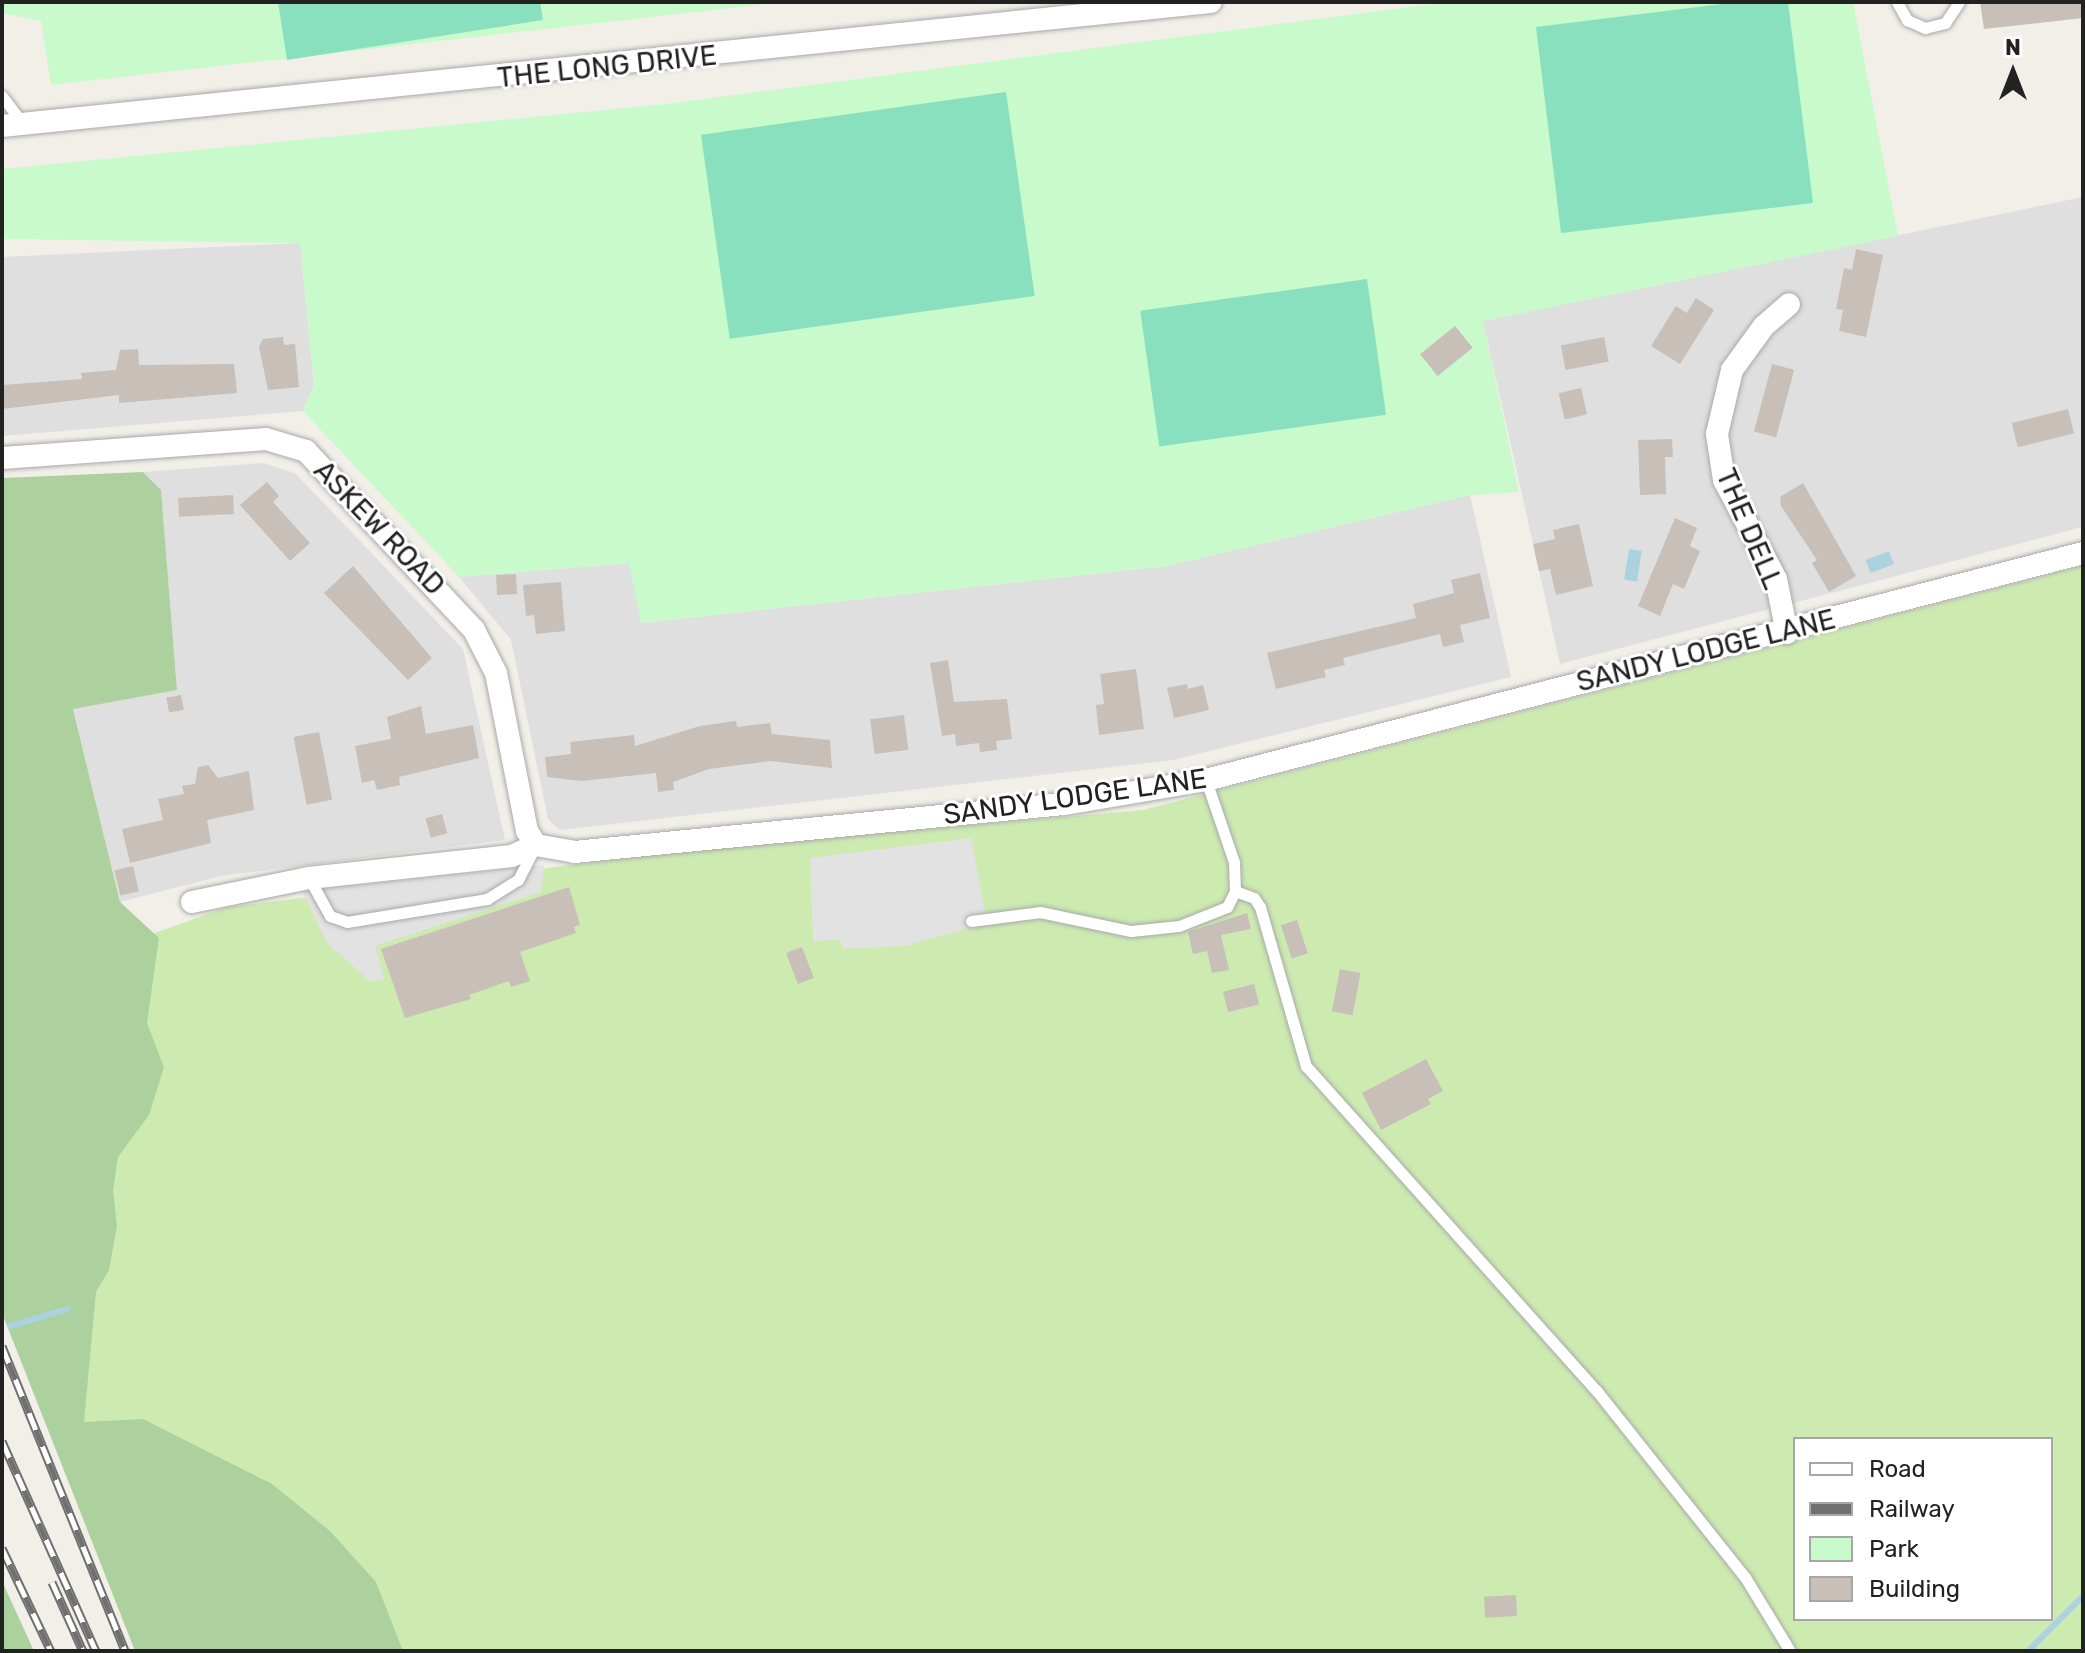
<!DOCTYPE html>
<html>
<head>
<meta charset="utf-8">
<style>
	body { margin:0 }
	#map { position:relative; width:2085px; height:1653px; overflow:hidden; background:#f2efe9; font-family:Rubik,sans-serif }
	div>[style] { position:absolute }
	.residential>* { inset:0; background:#e0dfdf }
	.grass>* { inset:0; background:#cdebb0 }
	.forest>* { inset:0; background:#add19e }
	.park>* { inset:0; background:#c8facc }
	.pitch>* { inset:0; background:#88e0be; transform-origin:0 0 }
	.parking>* { inset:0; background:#e2e2e2 }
	.water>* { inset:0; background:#aad3df; transform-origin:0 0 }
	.stream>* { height:6px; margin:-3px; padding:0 3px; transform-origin:3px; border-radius:3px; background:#aad3df }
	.building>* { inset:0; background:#c7bfb8; transform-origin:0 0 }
	.roads { filter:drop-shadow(0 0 2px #a9a9a9) drop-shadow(0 0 2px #a9a9a9) }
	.lane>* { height:11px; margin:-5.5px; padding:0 5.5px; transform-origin:5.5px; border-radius:5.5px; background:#fff }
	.street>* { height:22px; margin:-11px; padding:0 11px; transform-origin:11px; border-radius:11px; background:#fff }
	.rail>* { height:9px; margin-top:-4.5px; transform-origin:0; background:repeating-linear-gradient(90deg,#fff 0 18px,#707070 0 36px); box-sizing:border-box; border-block:2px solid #707070 }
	span { translate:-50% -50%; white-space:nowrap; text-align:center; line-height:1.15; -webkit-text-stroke:6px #fff; paint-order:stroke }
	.street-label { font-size:28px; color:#222 }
	.frame { position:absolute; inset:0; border:4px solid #222; pointer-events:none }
	.legend { position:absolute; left:1793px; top:1437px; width:260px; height:184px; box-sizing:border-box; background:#fff; border:2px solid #a7a7a7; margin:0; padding:10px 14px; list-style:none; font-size:24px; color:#222 }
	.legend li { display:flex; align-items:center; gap:16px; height:40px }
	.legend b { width:40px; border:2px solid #a7a7a7 }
	.north { position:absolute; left:1973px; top:32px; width:80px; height:80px; -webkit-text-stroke:6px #fff; paint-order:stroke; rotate:0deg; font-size:22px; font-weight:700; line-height:32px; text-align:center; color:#222 }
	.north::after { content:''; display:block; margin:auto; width:28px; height:36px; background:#222; clip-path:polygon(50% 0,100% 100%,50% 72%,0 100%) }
</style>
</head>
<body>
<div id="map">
	<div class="residential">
		<div style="clip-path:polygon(2083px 197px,2083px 527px,1560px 664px,1483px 321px)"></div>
		<div style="clip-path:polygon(300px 243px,314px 385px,303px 411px,2px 436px,2px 257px)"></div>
		<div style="clip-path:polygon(263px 463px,295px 473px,463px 649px,505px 840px,221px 876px,120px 902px,73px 708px,177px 690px,161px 491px,143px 472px)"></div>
		<div style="clip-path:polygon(1470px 495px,1511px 677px,1173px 760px,560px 830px,548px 819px,511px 640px,459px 577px,630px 563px,641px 623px,1166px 566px)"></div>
	</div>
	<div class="grass">
		<div style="clip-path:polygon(evenodd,2083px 566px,2083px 1651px,185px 1651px,84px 1423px,2px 988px,227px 907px,703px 849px,1143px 810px,2083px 566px,1795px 1439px,2051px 1439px,2051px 1619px,1795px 1619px,1795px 1439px)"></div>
	</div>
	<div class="forest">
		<div style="clip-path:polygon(143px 472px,161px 490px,177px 690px,73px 709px,120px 902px,159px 938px,147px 1023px,164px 1067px,149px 1115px,118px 1157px,113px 1190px,117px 1226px,109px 1270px,96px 1292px,84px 1422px,143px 1419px,272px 1484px,330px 1531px,376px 1582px,403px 1651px,135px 1651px,2px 1313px,2px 478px)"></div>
		<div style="clip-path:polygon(2px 1581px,34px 1651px,2px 1651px)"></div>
	</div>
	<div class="park">
		<div style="clip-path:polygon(2px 2px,785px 2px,51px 85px,41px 21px,2px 13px)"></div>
		<div style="clip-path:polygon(1448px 2px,1853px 2px,1898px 236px,1483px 321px,1519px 492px,1470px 495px,1166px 566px,641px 623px,629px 563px,459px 577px,303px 411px,314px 385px,300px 243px,2px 239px,2px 169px,666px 104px)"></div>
	</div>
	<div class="pitch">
		<div style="clip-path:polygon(278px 2px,540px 2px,543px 20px,287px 60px)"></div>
		<div style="clip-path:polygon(1738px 2px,1788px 2px,1813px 203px,1561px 233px,1536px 27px)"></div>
		<div style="left:1006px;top:92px;width:206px;height:308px;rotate:82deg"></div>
		<div style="left:1367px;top:279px;width:137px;height:229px;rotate:82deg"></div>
	</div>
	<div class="parking">
		<div style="clip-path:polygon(971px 838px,987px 923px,905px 946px,844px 949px,839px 940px,813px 941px,810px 858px)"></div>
		<div style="clip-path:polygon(544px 865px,541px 892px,375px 946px,384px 978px,371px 982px,327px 943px,302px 891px)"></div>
	</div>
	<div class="water">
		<div style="left:1629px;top:549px;width:13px;height:31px;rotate:9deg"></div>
		<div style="left:1889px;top:551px;width:14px;height:25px;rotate:69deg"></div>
	</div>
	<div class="stream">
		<div style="left:10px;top:1326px;width:60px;rotate:-16.3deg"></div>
		<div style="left:2028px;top:1651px;width:78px;rotate:-45deg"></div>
	</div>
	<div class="building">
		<div style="clip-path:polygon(1980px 2px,2083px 2px,2083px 18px,1984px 29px)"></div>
		<div style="clip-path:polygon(1856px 249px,1883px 255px,1866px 337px,1839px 331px,1843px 310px,1836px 309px,1844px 268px,1852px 270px)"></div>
		<div style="clip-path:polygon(1696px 298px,1714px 310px,1680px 364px,1651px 346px,1676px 306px,1687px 313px)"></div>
		<div style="left:1455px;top:326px;width:28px;height:45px;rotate:51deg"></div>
		<div style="clip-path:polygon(283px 337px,284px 345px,295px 344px,299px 387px,268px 390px,259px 347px,263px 339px)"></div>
		<div style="left:1604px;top:337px;width:25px;height:44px;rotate:79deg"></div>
		<div style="clip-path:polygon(138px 349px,139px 365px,234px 364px,237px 393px,119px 403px,119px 395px,2px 409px,2px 385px,82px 379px,81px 373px,116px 370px,120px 350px)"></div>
		<div style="left:1772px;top:364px;width:23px;height:70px;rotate:15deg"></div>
		<div style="left:1581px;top:388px;width:27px;height:23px;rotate:77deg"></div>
		<div style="left:2068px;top:409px;width:25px;height:58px;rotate:76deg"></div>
		<div style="clip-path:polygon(1672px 439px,1673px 457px,1665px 457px,1666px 494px,1640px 495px,1638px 440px)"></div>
		<div style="clip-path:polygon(267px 482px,279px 496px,273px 502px,310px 543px,290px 561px,240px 505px)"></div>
		<div style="clip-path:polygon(1803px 483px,1856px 576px,1829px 592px,1812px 563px,1817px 560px,1781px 506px,1780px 497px)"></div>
		<div style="left:233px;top:495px;width:19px;height:55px;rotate:87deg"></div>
		<div style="clip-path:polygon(1675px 518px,1697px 528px,1690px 546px,1700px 551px,1684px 589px,1673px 584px,1660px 616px,1638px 606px)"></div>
		<div style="clip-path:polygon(1579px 524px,1593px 586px,1556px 595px,1550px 569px,1539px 571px,1533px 544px,1555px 539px,1553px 530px)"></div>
		<div style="clip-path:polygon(353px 566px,432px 658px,408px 680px,324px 593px)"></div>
		<div style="clip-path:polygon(1480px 573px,1490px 618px,1460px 625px,1464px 642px,1443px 647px,1440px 634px,1343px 658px,1345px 665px,1324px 670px,1326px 677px,1276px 689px,1267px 653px,1416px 618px,1413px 604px,1454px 593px,1451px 580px)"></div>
		<div style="left:516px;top:574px;width:20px;height:20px;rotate:87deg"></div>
		<div style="clip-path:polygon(561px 582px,565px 631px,536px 634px,534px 615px,526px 616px,523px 585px)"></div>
		<div style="clip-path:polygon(948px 660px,954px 702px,1007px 699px,1012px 739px,996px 741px,997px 750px,980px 752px,979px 743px,956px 746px,955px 734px,942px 736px,930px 663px)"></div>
		<div style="clip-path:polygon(1136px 669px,1144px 729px,1099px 735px,1096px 705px,1104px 704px,1100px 674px)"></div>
		<div style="clip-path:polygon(1187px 684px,1188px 689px,1203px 685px,1209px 710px,1174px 718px,1167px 688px)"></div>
		<div style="left:181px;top:695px;width:15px;height:15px;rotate:79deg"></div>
		<div style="clip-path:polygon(421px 706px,426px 734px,473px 725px,479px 758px,399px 777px,400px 785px,377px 790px,374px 780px,362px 783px,355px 746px,391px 739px,387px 717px)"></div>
		<div style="left:904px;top:715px;width:35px;height:34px;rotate:83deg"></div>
		<div style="clip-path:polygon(736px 721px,737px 727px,770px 723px,772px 734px,830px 740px,832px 768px,770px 761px,709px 769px,673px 782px,674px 790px,658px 792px,656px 773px,582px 781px,547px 777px,545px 757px,571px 754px,570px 742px,634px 735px,635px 746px,700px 726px)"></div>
		<div style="left:319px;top:732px;width:69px;height:26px;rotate:79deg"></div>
		<div style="clip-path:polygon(208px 765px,218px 778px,249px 771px,254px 810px,207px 820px,211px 843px,130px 863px,122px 829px,163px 820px,158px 799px,184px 794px,182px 786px,195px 784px,198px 767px)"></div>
		<div style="left:442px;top:814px;width:20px;height:17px;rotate:75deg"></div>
		<div style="left:133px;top:866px;width:26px;height:19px;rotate:77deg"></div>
		<div style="clip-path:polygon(569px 887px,580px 925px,574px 927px,576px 933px,520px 952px,530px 981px,511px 987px,509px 981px,469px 995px,471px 999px,405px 1018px,381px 949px)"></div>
		<div style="clip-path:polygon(1247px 913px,1251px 929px,1221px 935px,1229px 970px,1212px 973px,1207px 951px,1193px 954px,1188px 932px)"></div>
		<div style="left:1297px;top:920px;width:35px;height:17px;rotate:72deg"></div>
		<div style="left:802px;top:947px;width:33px;height:17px;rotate:69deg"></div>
		<div style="left:1340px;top:969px;width:21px;height:43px;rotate:11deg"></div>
		<div style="left:1254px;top:984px;width:21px;height:32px;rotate:76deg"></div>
		<div style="clip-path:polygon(1426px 1059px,1443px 1091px,1428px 1099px,1431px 1104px,1381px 1130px,1362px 1093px)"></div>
		<div style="left:1516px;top:1595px;width:21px;height:32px;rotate:87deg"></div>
	</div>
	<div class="roads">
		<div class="lane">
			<div style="left:1897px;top:2px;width:21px;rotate:61deg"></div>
			<div style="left:1907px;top:20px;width:20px;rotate:24deg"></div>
			<div style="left:1925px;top:28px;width:21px;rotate:-14deg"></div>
			<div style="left:1945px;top:23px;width:25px;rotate:-56deg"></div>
			<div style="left:2px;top:96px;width:35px;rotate:53deg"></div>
			<div style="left:309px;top:878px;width:43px;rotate:61.1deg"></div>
			<div style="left:330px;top:916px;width:18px;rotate:19deg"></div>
			<div style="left:347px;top:922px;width:142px;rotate:-9.3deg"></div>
			<div style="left:487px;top:899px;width:36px;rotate:-32deg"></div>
			<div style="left:518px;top:880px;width:35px;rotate:-63deg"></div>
			<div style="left:1235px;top:891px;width:20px;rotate:20deg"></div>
			<div style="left:1254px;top:898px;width:11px;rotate:56deg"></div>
			<div style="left:1260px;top:907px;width:166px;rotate:73.9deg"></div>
			<div style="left:1306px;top:1066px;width:435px;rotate:48.2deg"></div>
			<div style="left:1596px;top:1390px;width:239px;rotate:51.5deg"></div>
			<div style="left:1745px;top:1577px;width:87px;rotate:58.7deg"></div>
			<div style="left:971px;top:921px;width:70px;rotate:-7.4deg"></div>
			<div style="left:1040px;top:912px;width:93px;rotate:11.8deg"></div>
			<div style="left:1131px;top:931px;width:48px;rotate:-5.9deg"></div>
			<div style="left:1179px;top:926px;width:52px;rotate:-21.6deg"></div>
			<div style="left:1227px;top:907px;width:18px;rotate:-63deg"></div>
			<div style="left:1235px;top:891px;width:29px;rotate:-92deg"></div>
			<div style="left:1234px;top:862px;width:87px;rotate:-108.9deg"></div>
		</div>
		<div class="street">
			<div style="left:2px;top:126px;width:1215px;rotate:-5.86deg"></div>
			<div style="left:2px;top:458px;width:265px;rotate:-4.1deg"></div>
			<div style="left:266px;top:439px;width:42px;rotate:16.7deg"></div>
			<div style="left:306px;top:451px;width:245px;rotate:46.8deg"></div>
			<div style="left:474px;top:630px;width:48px;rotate:62.9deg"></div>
			<div style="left:496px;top:673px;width:161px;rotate:78.9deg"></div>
			<div style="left:527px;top:831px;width:17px;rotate:57deg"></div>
			<div style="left:1787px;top:633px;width:55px;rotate:-101.5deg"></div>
			<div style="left:1776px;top:579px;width:112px;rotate:-117.7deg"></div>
			<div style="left:1724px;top:480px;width:47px;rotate:-98.7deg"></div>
			<div style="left:1717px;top:434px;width:66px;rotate:-76.8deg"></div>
			<div style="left:1732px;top:370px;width:54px;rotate:-54deg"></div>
			<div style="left:1764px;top:326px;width:33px;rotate:-41deg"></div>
			<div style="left:192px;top:902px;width:119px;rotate:-11.6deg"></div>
			<div style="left:309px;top:878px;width:204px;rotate:-6.2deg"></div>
			<div style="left:512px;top:856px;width:26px;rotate:-25deg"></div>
			<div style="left:536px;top:845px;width:39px;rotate:10deg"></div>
			<div style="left:574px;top:852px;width:492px;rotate:-5.6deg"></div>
			<div style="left:1064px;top:804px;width:144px;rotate:-9.6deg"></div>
			<div style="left:1206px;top:780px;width:906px;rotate:-14.51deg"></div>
		</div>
	</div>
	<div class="rail">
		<div style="left:2px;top:1346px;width:329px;rotate:68deg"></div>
		<div style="left:2px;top:1441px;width:230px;rotate:65.9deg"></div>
		<div style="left:2px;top:1548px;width:114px;rotate:64.6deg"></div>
		<div style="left:52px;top:1582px;width:76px;rotate:65.8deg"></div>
	</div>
	<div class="street-label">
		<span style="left:607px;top:67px;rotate:-6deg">THE LONG DRIVE</span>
		<span style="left:379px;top:528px;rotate:46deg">ASKEW ROAD</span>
		<span style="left:1749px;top:529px;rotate:67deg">THE DELL</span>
		<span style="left:1706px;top:651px;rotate:-14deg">SANDY LODGE LANE</span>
		<span style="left:1075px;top:797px;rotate:-8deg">SANDY LODGE LANE</span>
	</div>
	<div class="frame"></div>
	<ul class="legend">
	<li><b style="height:10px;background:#fff"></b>Road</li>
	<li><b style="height:10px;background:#707070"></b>Railway</li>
	<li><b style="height:22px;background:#c8facc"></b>Park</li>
	<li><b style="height:22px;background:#c7bfb8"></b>Building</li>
	</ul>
	<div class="north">N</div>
</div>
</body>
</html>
